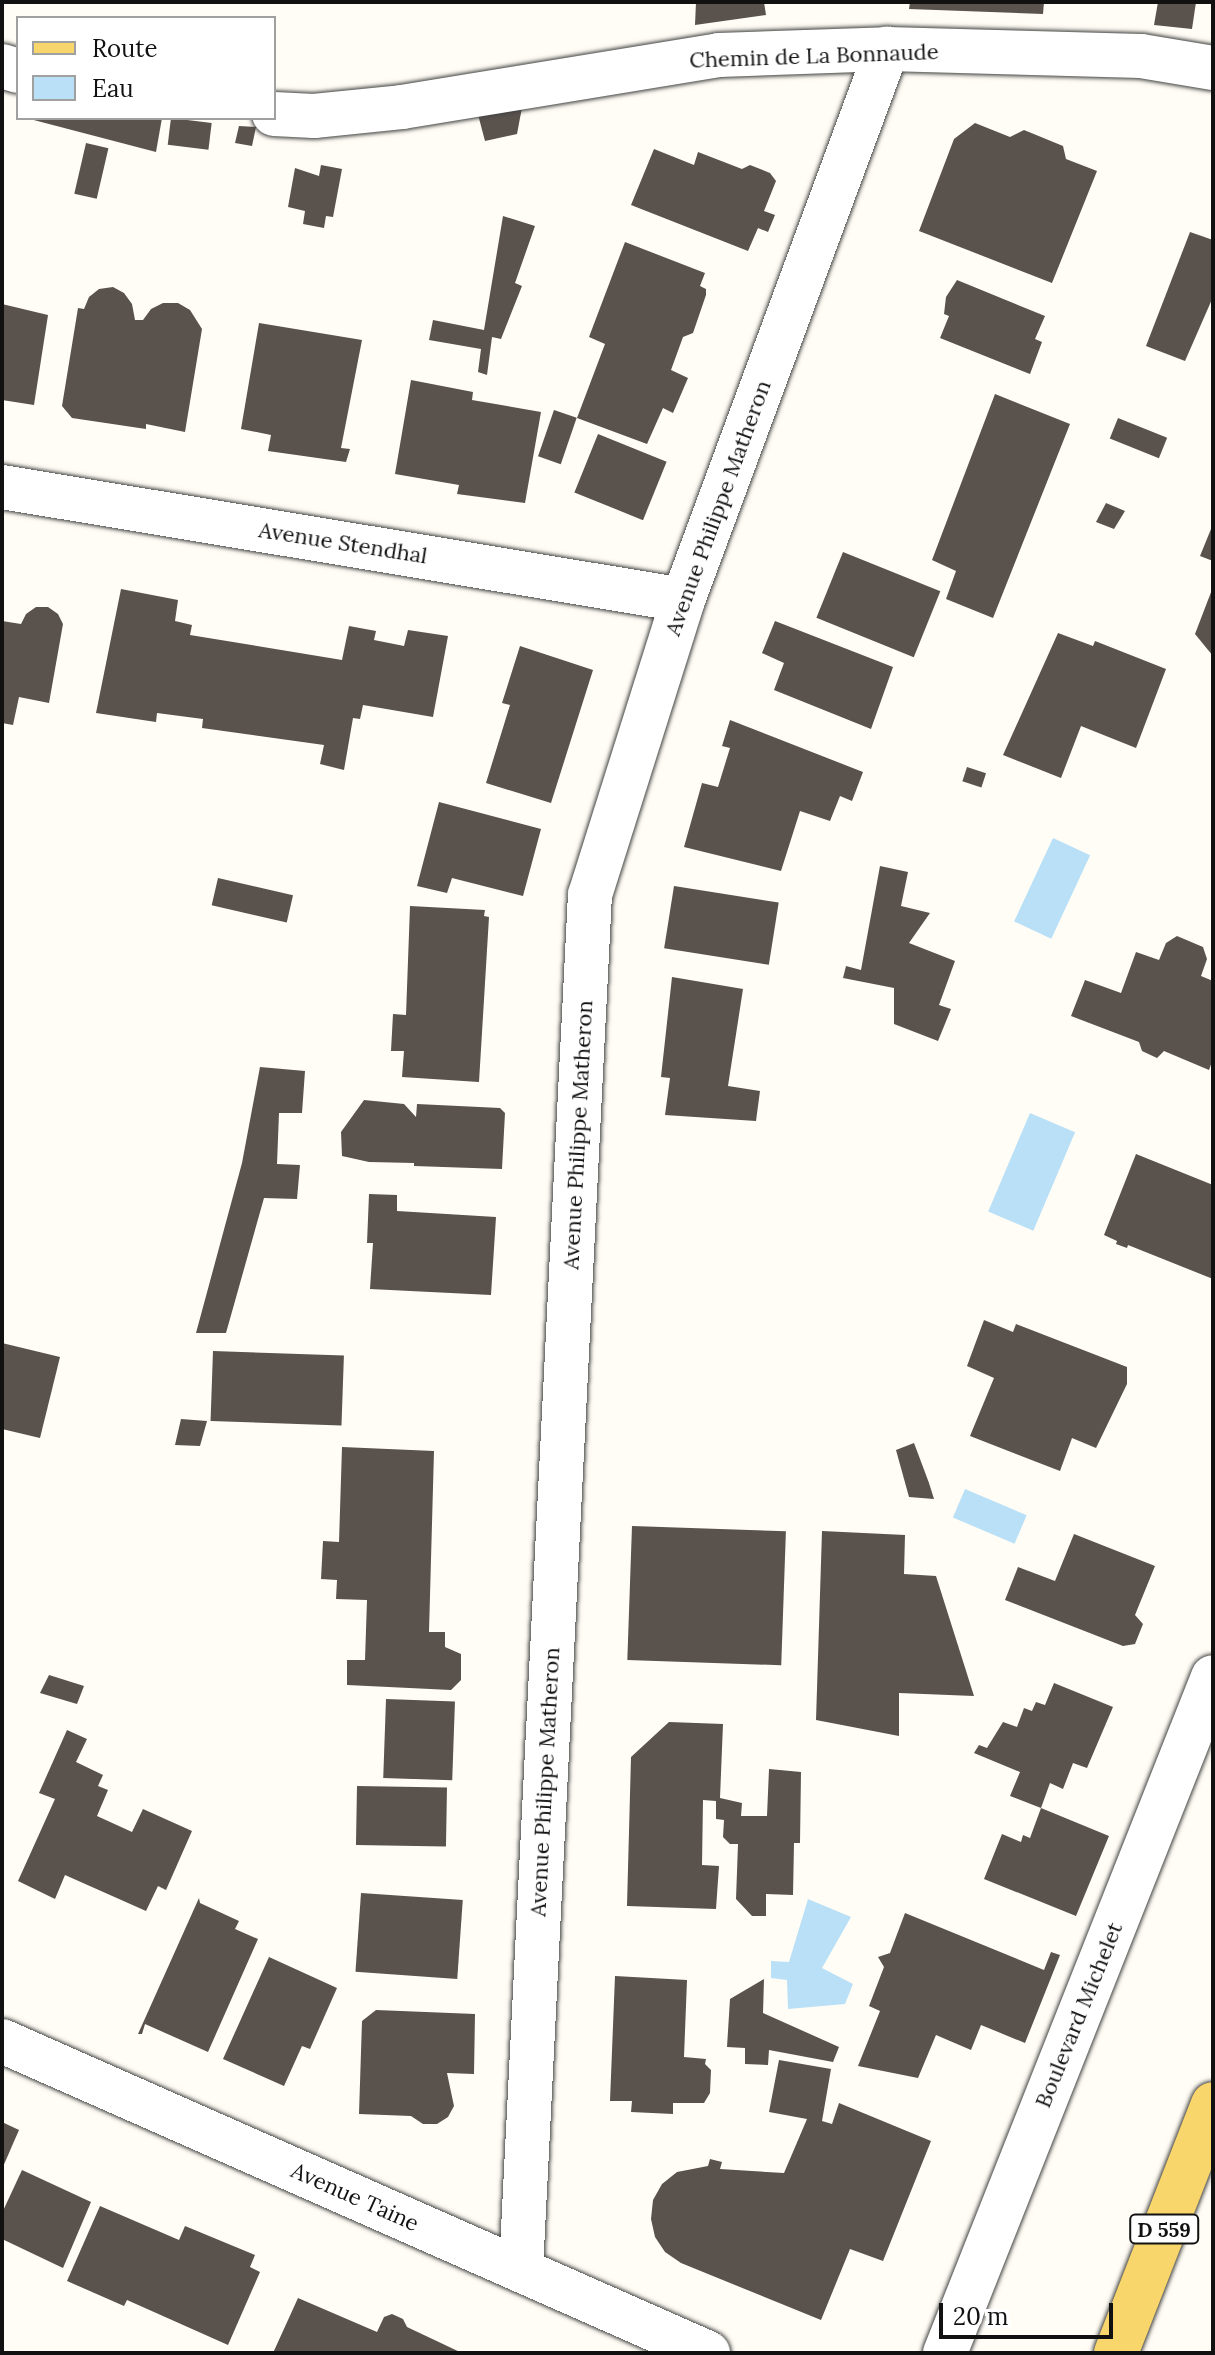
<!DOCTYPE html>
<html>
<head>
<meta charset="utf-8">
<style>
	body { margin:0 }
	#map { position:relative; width:1215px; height:2355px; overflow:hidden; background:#fffdf5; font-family:Lora,serif }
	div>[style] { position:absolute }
	.water>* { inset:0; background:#b9e0f7; transform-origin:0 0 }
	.building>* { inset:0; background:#5a524d; transform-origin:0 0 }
	.roads { filter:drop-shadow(0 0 2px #444) drop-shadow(0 0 2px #444) }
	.minor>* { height:44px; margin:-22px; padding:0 22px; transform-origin:22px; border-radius:22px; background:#fff }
	.major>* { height:44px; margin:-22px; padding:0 22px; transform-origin:22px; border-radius:22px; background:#f9d66b }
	span { translate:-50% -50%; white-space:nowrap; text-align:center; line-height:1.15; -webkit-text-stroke:8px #fff; paint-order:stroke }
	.shield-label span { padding:2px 6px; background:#fff; border:2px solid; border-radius:6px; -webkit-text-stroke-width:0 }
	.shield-label { font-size:20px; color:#111; font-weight:700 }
	.street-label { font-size:22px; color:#111 }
	.frame { position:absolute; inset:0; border:4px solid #111; pointer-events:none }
	.legend { position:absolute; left:16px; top:16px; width:260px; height:104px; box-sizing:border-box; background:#fff; border:2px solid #a0a0a0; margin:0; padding:10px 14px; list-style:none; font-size:24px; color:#111 }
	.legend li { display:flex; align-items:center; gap:16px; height:40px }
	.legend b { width:40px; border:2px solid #a0a0a0 }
	.scale { position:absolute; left:939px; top:2303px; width:174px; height:36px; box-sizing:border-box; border:4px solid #111; border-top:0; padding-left:10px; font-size:24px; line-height:28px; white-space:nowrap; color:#111; -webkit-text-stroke:6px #fff; paint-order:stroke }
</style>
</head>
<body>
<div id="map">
	<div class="water">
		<div style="left:1053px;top:838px;width:41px;height:92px;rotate:25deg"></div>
		<div style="left:1030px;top:1113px;width:49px;height:107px;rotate:23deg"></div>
		<div style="left:965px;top:1489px;width:67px;height:31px;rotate:23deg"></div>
		<div style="clip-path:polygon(808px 1899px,851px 1917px,822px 1968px,853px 1984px,845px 2004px,788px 2009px,787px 1980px,771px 1978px,771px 1961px,789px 1962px)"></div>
	</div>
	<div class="building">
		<div style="clip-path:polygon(696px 2px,764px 2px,766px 15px,695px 25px)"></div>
		<div style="clip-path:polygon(910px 2px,1044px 2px,1043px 14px,909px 9px)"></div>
		<div style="clip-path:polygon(1158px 2px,1196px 2px,1192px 29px,1154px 25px)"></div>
		<div style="clip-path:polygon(524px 97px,517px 134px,485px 141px,476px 107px)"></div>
		<div style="clip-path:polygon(26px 118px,162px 118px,156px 152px)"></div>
		<div style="left:171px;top:118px;width:41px;height:27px;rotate:7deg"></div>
		<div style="clip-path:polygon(975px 123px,1010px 137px,1024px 130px,1063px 146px,1066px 159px,1097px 171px,1052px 283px,919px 231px,954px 139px)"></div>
		<div style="clip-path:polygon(239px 126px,256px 127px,252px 146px,235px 143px)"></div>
		<div style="left:86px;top:143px;width:23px;height:52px;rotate:13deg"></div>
		<div style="clip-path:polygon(654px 149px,694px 165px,698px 152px,742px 169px,750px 165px,770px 173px,776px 181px,764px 211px,775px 215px,768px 232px,758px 228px,748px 251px,631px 205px)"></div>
		<div style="clip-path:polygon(321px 165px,342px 169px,333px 217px,326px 216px,324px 228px,303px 224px,305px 211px,288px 207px,295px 168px,319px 176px)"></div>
		<div style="clip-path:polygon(503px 216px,535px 226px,515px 283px,522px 286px,501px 339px,492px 337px,487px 375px,478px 372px,481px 349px,429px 340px,433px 320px,484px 330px)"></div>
		<div style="clip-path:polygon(1190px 232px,1213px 240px,1213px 297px,1185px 361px,1146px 346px)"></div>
		<div style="clip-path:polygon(625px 242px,705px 273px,700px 286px,706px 289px,706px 295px,693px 333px,683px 337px,671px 370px,688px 378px,673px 413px,663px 408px,647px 444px,577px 418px,605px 344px,589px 337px)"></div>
		<div style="clip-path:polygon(957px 280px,1045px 316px,1035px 339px,1042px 342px,1030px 374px,940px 338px,949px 316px,944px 314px,946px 297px)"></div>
		<div style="clip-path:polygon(113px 287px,124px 293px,132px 304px,135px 320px,143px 320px,151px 309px,163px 303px,178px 303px,190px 310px,202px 329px,185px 432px,146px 424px,146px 429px,72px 418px,62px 406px,78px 308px,84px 309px,89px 297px,99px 289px)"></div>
		<div style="clip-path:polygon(2px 304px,48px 315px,34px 405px,2px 400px)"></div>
		<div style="clip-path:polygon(259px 323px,362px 340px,341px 448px,350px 449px,346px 462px,268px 451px,271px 435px,241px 429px)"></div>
		<div style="clip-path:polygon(411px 380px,473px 392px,472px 400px,541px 412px,525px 503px,457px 494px,459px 485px,395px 474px)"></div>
		<div style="clip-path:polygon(995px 394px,1070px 424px,993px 618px,946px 599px,956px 571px,932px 560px)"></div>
		<div style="left:554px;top:410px;width:24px;height:49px;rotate:19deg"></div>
		<div style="left:1118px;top:418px;width:53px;height:22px;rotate:22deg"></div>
		<div style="left:598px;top:434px;width:74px;height:63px;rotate:22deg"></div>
		<div style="clip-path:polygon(1106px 503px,1125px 511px,1114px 529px,1096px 522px)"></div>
		<div style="clip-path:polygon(1213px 524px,1213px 561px,1200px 556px)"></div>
		<div style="left:843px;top:552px;width:105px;height:71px;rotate:22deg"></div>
		<div style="clip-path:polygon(1213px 587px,1213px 656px,1195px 634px)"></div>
		<div style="clip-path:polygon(121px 589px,178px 600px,175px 621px,192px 625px,190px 635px,342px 660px,349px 626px,376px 631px,374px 640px,404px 646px,408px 630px,448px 636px,433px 717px,363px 705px,360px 719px,353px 718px,344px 770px,320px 764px,324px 745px,202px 728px,203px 719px,157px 713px,156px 722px,96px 713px)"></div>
		<div style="clip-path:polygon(36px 607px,48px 607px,58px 614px,63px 624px,49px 703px,19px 697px,13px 725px,2px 723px,2px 621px,21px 624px,26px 614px)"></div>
		<div style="clip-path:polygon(775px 621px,893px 667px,871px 729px,774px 690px,784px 663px,762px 653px)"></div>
		<div style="clip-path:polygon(1058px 633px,1093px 646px,1095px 641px,1166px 669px,1136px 748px,1081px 726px,1061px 778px,1003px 755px)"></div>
		<div style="clip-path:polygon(520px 646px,593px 670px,551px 803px,486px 783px,510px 705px,502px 703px)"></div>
		<div style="clip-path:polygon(730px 720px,863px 772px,852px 801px,840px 796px,830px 821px,800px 811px,781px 871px,684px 847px,702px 783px,718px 787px,730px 748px,722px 746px)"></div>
		<div style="left:967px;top:767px;width:20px;height:15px;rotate:18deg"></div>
		<div style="clip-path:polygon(439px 802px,541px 829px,523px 896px,452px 878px,447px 893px,417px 886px)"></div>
		<div style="clip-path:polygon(880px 866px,908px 872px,901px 906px,930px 913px,909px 943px,955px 961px,939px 1005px,951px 1009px,938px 1041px,894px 1024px,894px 988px,843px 978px,846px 966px,861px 970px)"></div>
		<div style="left:218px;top:878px;width:77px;height:28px;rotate:13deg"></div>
		<div style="left:674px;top:886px;width:106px;height:63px;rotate:9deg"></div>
		<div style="clip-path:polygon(410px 906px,485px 910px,484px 916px,489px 917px,479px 1082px,402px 1077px,404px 1051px,391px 1051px,393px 1014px,406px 1015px)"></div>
		<div style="clip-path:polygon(1177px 936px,1203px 947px,1207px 959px,1201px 976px,1213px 981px,1213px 1059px,1209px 1070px,1164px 1051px,1157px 1058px,1142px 1051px,1139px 1042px,1071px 1016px,1085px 980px,1121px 993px,1136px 952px,1159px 960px,1166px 943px)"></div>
		<div style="clip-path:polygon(672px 977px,743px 989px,728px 1086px,760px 1091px,756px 1121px,665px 1115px,670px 1078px,661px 1077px)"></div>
		<div style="clip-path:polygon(260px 1067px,305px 1071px,302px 1113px,279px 1113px,277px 1164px,300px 1165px,297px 1199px,264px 1198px,226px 1333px,196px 1333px,242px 1163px)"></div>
		<div style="clip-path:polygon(364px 1100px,404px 1104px,416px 1117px,417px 1104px,500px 1108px,505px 1113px,502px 1169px,414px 1166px,414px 1163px,369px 1162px,342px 1156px,341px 1132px)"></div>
		<div style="clip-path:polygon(1136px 1154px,1213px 1185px,1213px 1279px,1128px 1245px,1127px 1248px,1116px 1244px,1117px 1241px,1104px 1235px)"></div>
		<div style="clip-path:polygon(369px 1194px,397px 1195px,397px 1211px,496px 1217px,491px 1295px,370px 1289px,373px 1243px,367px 1243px)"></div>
		<div style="clip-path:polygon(984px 1320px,1013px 1332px,1016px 1324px,1127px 1367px,1127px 1384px,1096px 1448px,1072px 1438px,1060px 1471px,970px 1436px,994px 1378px,967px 1366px)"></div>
		<div style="clip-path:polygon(2px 1343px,60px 1357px,40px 1438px,2px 1429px)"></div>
		<div style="left:213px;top:1351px;width:131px;height:70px;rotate:2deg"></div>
		<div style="clip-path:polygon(181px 1419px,207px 1421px,200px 1446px,175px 1445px)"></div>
		<div style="clip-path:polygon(914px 1443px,929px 1483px,934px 1499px,909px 1497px,896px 1450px)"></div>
		<div style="clip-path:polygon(342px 1447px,434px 1451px,429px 1632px,445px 1632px,445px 1647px,461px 1654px,461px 1680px,451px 1690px,347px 1685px,347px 1660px,365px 1660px,367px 1600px,336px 1599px,337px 1580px,321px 1579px,323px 1541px,339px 1542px)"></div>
		<div style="left:632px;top:1526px;width:154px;height:134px;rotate:2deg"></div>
		<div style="clip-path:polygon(822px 1531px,905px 1535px,904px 1574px,936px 1576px,974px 1696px,899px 1693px,899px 1736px,816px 1720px)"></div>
		<div style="clip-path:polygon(1074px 1534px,1155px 1566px,1135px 1615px,1143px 1624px,1135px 1644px,1123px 1646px,1005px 1600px,1018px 1567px,1055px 1581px)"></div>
		<div style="clip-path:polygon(49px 1675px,84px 1686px,77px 1704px,40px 1693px)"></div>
		<div style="clip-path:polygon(1054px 1683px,1113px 1707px,1087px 1768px,1073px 1763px,1063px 1789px,1050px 1783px,1041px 1808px,1010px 1796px,1020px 1772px,974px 1753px,979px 1745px,987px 1748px,1003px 1722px,1017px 1727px,1024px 1708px,1032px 1711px,1036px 1702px,1045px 1705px)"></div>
		<div style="left:386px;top:1699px;width:69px;height:79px;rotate:2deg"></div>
		<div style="clip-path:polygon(669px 1722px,723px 1724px,720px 1798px,742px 1803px,741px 1816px,767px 1816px,769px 1769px,801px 1772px,800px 1843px,794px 1843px,793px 1895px,766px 1894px,766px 1916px,752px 1916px,736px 1899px,738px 1844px,730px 1844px,723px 1837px,724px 1820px,716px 1819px,716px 1801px,703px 1800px,702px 1865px,719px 1866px,716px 1909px,627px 1906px,631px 1757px)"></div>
		<div style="clip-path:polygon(67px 1730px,87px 1739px,76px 1762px,103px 1775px,98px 1786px,108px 1790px,97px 1816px,132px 1832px,143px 1809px,192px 1831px,166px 1890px,158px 1886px,146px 1911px,65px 1875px,55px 1899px,18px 1881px,55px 1799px,39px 1793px)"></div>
		<div style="left:357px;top:1786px;width:90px;height:59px;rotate:1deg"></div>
		<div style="clip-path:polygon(1041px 1808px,1109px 1836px,1076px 1916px,984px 1879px,1002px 1834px,1021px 1842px,1023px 1835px,1030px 1838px)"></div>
		<div style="left:361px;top:1893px;width:102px;height:79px;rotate:4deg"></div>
		<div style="clip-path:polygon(199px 1898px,200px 1903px,239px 1921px,235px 1929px,258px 1939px,208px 2052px,145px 2024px,142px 2034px,138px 2034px)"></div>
		<div style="clip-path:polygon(905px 1913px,1044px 1970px,1051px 1952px,1060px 1955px,1025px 2043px,981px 2025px,971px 2050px,936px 2035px,918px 2078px,858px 2066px,880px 2011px,869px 2006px,884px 1967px,878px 1957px,890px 1953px)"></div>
		<div style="clip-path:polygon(269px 1957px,337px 1988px,310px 2049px,302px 2046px,284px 2086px,223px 2059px)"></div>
		<div style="clip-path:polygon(615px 1976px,687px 1980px,684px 2057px,706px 2059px,705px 2064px,711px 2070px,710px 2093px,704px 2103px,673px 2103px,673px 2114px,631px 2112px,632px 2101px,610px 2101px)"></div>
		<div style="clip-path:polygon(764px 1979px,763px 2013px,839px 2047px,833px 2062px,769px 2050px,768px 2065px,745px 2064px,745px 2048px,727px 2047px,730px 1999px)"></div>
		<div style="clip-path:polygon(376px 2010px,475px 2014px,474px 2074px,447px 2073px,454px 2106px,448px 2117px,437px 2124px,423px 2124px,411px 2116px,359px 2114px,362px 2021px)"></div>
		<div style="clip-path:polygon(779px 2060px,831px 2069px,822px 2121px,832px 2124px,839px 2103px,931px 2141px,883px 2261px,850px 2249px,821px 2320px,681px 2263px,665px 2252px,655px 2237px,651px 2219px,653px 2200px,662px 2184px,677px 2172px,708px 2166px,710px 2159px,722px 2162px,720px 2169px,784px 2173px,807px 2119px,769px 2112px)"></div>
		<div style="clip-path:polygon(2px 2122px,19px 2130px,2px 2169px)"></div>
		<div style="clip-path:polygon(22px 2170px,91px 2202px,63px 2268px,2px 2239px,2px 2213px)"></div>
		<div style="clip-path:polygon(100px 2206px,179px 2240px,185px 2226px,255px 2255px,250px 2267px,260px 2272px,228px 2345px,127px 2300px,124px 2306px,67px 2281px)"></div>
		<div style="clip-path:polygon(298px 2298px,377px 2332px,384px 2317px,392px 2314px,403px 2319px,407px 2327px,462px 2353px,273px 2353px)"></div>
	</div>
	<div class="roads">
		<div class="minor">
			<div style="left:2px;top:66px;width:17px;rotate:17deg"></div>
			<div style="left:274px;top:114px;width:40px;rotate:2.9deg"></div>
			<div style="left:314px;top:116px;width:88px;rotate:-5.8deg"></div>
			<div style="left:402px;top:107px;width:321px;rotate:-9.3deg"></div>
			<div style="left:719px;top:55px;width:168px;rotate:-2deg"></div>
			<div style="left:887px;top:49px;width:254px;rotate:1.6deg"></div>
			<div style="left:1141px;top:56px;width:73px;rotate:9.5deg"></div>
			<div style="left:2px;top:487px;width:690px;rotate:9.42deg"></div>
			<div style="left:2px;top:2041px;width:772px;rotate:23.84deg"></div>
			<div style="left:521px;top:2270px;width:1377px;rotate:-87.13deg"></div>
			<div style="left:590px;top:895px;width:309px;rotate:-72.5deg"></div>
			<div style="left:683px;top:600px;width:588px;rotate:-69.68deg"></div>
			<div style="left:945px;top:2353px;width:727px;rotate:-68.37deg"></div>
		</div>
		<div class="major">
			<div style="left:1116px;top:2353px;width:267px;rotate:-68.7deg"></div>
		</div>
	</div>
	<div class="shield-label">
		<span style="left:1164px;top:2229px">D 559</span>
	</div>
	<div class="street-label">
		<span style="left:814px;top:56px;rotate:-2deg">Chemin de La Bonnaude</span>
		<span style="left:718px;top:508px;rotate:-70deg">Avenue Philippe Matheron</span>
		<span style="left:343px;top:543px;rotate:9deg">Avenue Stendhal</span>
		<span style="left:578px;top:1135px;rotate:-87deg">Avenue Philippe Matheron</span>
		<span style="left:545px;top:1782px;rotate:-87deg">Avenue Philippe Matheron</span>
		<span style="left:1079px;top:2015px;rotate:-68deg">Boulevard Michelet</span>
		<span style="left:355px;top:2197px;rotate:24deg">Avenue Taine</span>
	</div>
	<div class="frame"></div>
	<ul class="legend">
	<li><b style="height:10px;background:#f9d66b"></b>Route</li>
	<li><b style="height:22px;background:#b9e0f7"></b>Eau</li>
	</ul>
	<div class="scale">20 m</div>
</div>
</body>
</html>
